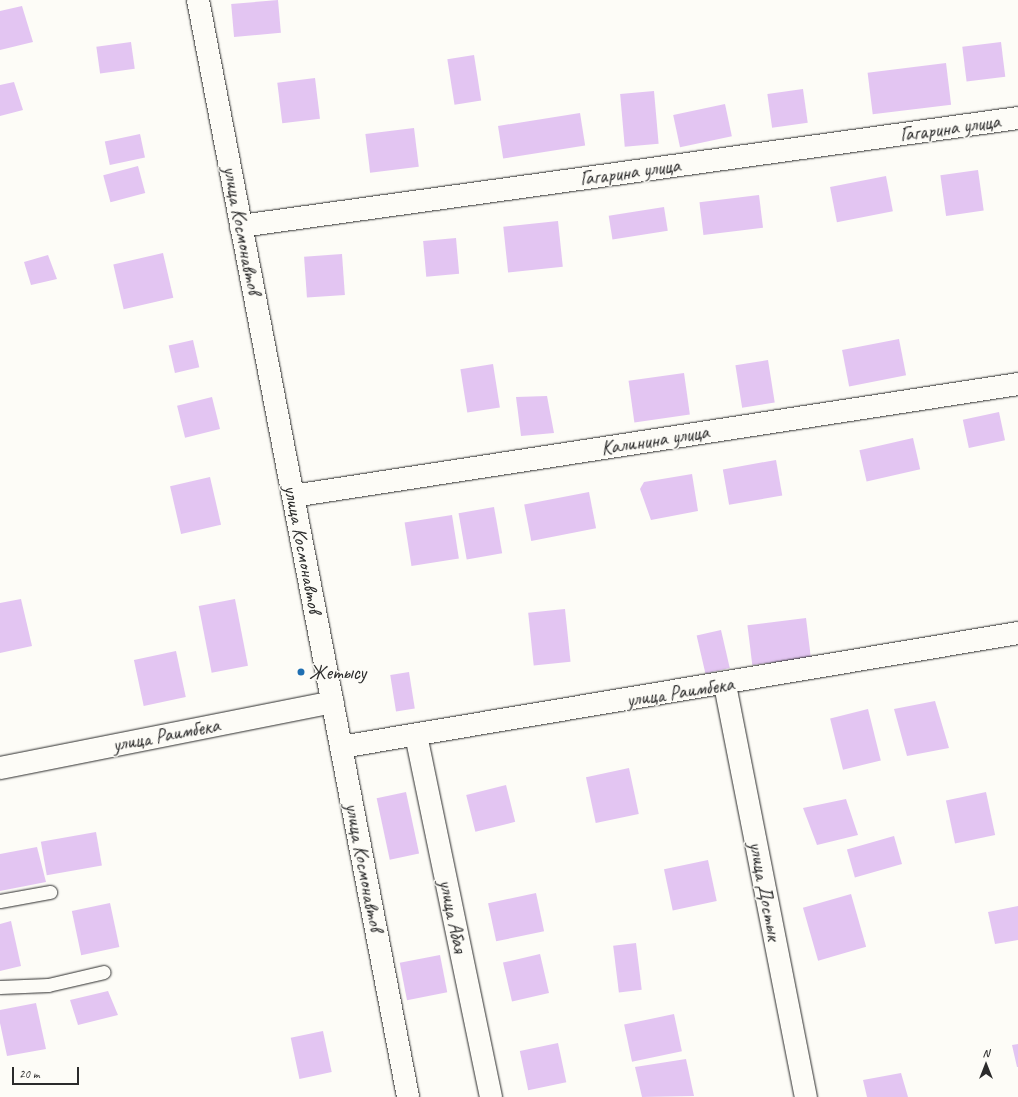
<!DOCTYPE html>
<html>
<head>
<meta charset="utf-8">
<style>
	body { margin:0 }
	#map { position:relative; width:1018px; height:1097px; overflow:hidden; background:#fdfcf7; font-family:Caveat,sans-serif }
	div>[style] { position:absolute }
	.building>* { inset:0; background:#e3c5f2; transform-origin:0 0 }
	.roads { filter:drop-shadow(0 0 1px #2b2b2b) drop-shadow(0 0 1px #2b2b2b) }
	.lane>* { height:13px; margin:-6.5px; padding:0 6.5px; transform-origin:6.5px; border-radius:6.5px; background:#fdfcf7 }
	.street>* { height:22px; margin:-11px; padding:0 11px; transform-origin:11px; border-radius:11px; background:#fdfcf7 }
	.dots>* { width:11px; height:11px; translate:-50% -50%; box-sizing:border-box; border:2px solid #fdfcf7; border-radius:50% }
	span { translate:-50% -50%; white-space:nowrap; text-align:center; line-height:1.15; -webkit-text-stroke:3px #fdfcf7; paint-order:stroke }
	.street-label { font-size:20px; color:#2b2b2b }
	.poi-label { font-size:20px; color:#2b2b2b }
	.left { translate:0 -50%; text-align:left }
	.north { position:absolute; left:966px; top:1045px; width:40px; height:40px; -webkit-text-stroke:3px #fdfcf7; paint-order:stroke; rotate:0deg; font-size:11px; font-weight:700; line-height:16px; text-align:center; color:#2b2b2b }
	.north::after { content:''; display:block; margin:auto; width:14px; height:18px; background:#2b2b2b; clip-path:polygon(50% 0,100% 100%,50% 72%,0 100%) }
	.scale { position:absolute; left:12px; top:1067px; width:67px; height:18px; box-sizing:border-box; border:2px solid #2b2b2b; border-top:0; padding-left:5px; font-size:12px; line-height:14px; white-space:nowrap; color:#2b2b2b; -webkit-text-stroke:3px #fdfcf7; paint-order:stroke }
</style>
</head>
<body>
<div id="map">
	<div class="building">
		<div style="left:278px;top:0;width:33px;height:47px;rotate:85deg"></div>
		<div style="clip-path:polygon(22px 6px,33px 42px,0 50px,0 11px)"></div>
		<div style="left:131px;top:42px;width:27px;height:35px;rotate:82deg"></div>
		<div style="left:1001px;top:42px;width:35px;height:39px;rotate:83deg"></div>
		<div style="left:474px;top:55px;width:46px;height:27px;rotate:81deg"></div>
		<div style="left:946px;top:63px;width:42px;height:79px;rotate:83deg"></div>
		<div style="left:315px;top:78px;width:41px;height:38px;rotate:83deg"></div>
		<div style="clip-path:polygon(14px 82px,23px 110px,0 116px,0 85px)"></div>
		<div style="left:803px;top:89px;width:34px;height:36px;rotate:82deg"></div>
		<div style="left:654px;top:91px;width:53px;height:34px;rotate:85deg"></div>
		<div style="left:725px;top:104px;width:33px;height:53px;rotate:78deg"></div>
		<div style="left:580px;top:113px;width:33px;height:83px;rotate:81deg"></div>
		<div style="left:414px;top:128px;width:39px;height:49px;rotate:83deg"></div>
		<div style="left:140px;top:134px;width:24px;height:36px;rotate:78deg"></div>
		<div style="left:138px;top:166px;width:28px;height:36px;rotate:75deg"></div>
		<div style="left:978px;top:170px;width:41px;height:38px;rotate:82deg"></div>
		<div style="left:886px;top:176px;width:36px;height:57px;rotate:79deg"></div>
		<div style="left:759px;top:195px;width:33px;height:60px;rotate:83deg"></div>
		<div style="left:664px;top:207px;width:24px;height:56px;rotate:81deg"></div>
		<div style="left:558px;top:221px;width:46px;height:55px;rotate:84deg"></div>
		<div style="left:456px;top:238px;width:36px;height:33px;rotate:85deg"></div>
		<div style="left:163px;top:253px;width:46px;height:51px;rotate:77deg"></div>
		<div style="left:342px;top:254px;width:41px;height:38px;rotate:86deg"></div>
		<div style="clip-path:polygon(48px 255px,57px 279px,31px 285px,24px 262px)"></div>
		<div style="left:899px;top:339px;width:37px;height:58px;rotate:79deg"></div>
		<div style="left:193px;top:340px;width:28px;height:25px;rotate:77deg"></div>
		<div style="left:768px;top:360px;width:43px;height:33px;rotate:81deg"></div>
		<div style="left:493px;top:364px;width:44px;height:33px;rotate:81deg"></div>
		<div style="left:684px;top:373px;width:42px;height:56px;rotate:82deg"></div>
		<div style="clip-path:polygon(547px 396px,554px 433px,521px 436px,516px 397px)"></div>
		<div style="left:212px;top:397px;width:33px;height:36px;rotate:76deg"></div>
		<div style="left:999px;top:412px;width:29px;height:37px;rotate:78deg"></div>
		<div style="left:913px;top:438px;width:32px;height:55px;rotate:77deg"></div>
		<div style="left:776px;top:460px;width:36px;height:54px;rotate:80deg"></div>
		<div style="clip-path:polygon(692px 474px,698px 511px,651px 520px,640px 489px,644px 482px)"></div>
		<div style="left:210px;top:477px;width:49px;height:41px;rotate:77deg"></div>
		<div style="left:589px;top:492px;width:37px;height:66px;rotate:79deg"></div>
		<div style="left:494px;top:507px;width:47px;height:36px;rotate:80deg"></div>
		<div style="left:452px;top:515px;width:44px;height:48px;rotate:81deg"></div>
		<div style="clip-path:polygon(21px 599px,32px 646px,0 653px,0 603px)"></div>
		<div style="left:235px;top:599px;width:68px;height:37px;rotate:79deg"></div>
		<div style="left:565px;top:609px;width:53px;height:37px;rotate:84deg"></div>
		<div style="left:806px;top:618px;width:40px;height:59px;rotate:83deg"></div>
		<div style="left:721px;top:630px;width:39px;height:25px;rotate:77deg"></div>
		<div style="left:176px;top:651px;width:47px;height:43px;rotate:78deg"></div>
		<div style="left:409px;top:672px;width:37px;height:19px;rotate:81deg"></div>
		<div style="clip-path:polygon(935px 701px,949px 748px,907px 756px,894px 709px)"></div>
		<div style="left:868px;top:709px;width:53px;height:39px;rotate:76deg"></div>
		<div style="left:629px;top:768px;width:47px;height:44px;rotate:78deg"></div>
		<div style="left:506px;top:785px;width:38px;height:41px;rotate:76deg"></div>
		<div style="left:406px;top:792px;width:63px;height:30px;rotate:78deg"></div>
		<div style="left:986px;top:792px;width:44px;height:41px;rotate:78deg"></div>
		<div style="clip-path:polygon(846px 799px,858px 835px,817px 845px,803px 808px)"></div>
		<div style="left:96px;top:832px;width:34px;height:56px;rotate:80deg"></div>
		<div style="left:894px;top:836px;width:29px;height:49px;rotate:74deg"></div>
		<div style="clip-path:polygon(37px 847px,46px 882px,0 891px,0 854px)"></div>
		<div style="left:708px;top:860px;width:42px;height:45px;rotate:78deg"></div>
		<div style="left:536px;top:893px;width:39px;height:49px;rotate:78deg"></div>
		<div style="left:851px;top:894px;width:55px;height:50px;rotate:74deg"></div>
		<div style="left:110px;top:903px;width:45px;height:39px;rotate:78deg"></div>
		<div style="clip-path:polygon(1018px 906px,1018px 940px,995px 944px,988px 912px)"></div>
		<div style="clip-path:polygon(11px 921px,21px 966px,0 971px,0 924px)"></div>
		<div style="left:636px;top:943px;width:47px;height:23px;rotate:83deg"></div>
		<div style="left:540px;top:954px;width:40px;height:38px;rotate:77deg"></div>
		<div style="left:440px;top:955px;width:38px;height:41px;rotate:79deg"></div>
		<div style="clip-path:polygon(108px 991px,118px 1015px,78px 1025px,70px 1000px)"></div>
		<div style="clip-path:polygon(36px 1003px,46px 1049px,7px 1056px,0 1023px,0 1010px)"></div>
		<div style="left:674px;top:1014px;width:38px;height:51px;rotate:78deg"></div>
		<div style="left:323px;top:1031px;width:42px;height:33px;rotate:78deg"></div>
		<div style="left:558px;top:1043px;width:40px;height:39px;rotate:78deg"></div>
		<div style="clip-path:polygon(1018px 1044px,1018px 1067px,1017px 1067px,1012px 1045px)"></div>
		<div style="clip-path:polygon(686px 1059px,694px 1096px,642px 1097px,635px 1067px)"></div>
		<div style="clip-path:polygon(901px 1073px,908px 1097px,867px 1097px,863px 1080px)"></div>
	</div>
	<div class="roads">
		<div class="lane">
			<div style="left:0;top:901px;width:51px;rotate:-10.2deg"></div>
			<div style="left:0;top:987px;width:48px;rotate:-2.4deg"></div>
			<div style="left:48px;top:985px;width:57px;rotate:-13.1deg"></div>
		</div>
		<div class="street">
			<div style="left:198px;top:0;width:1117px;rotate:79.16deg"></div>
			<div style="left:241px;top:226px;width:784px;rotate:-7.91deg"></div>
			<div style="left:293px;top:496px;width:734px;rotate:-8.78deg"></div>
			<div style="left:725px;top:685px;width:420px;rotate:78.9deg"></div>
			<div style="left:416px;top:735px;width:370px;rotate:78.3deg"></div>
			<div style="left:341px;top:747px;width:687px;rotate:-9.56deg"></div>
			<div style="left:0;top:768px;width:339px;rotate:-11.2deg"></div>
		</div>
	</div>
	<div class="dots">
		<div style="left:301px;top:672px;background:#1f6fb2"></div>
	</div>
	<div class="street-label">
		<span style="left:950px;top:128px;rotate:-8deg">Гагарина улица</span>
		<span style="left:630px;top:172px;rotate:-8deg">Гагарина улица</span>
		<span style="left:242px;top:230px;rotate:79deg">улица Космонавтов</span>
		<span style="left:655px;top:440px;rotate:-9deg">Калинина улица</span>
		<span style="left:303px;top:549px;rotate:79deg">улица Космонавтов</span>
		<span style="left:680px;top:692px;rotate:-9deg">улица Раимбека</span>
		<span style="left:166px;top:735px;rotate:-11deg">улица Раимбека</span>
		<span style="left:364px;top:867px;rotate:79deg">улица Космонавтов</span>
		<span style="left:765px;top:891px;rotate:79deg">улица Достык</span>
		<span style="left:453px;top:916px;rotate:78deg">улица Абая</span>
	</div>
	<div class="poi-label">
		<span class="left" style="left:309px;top:672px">Жетысу</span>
	</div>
	<div class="north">N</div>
	<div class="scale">20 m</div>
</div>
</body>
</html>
